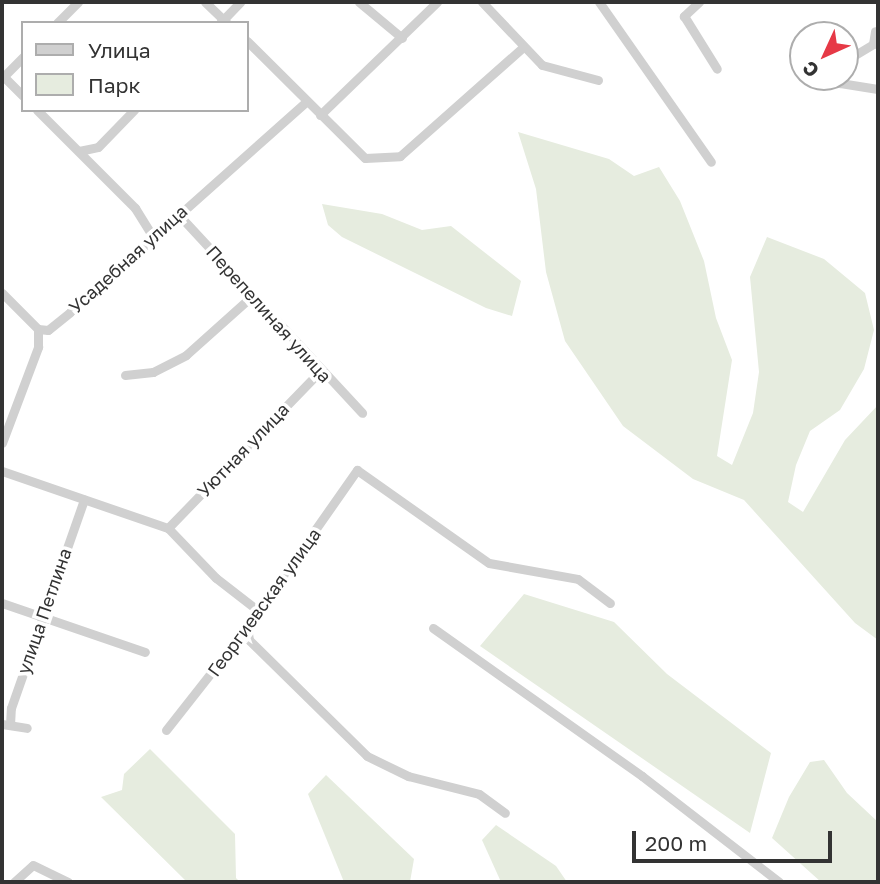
<!DOCTYPE html>
<html>
<head>
<meta charset="utf-8">
<style>
	body { margin:0 }
	#map { position:relative; width:880px; height:884px; overflow:hidden; background:#fff; font-family:"Golos Text",sans-serif }
	div>[style] { position:absolute }
	.green>* { inset:0; background:#e6ecdf }
	.minor>* { height:9px; margin:-4.5px; padding:0 4.5px; transform-origin:4.5px; border-radius:4.5px; background:#d0d0d0 }
	span { translate:-50% -50%; white-space:nowrap; text-align:center; line-height:1.15; -webkit-text-stroke:7px #fff; paint-order:stroke }
	.street-label { font-size:18px; color:#333 }
	.frame { position:absolute; inset:0; border:4px solid #333; pointer-events:none }
	.legend { position:absolute; left:21px; top:21px; width:228px; height:91px; box-sizing:border-box; background:#fff; border:2px solid #adadad; margin:0; padding:9px 12px; list-style:none; font-size:21px; color:#333 }
	.legend li { display:flex; align-items:center; gap:14px; height:35px }
	.legend b { width:35px; border:2px solid #adadad }
	.north { position:absolute; left:789px; top:21px; width:70px; height:70px; box-sizing:border-box; background:#fff; border:2px solid #adadad; border-radius:50%; rotate:225deg; font-size:19px; font-weight:700; line-height:28px; text-align:center; color:#333 }
	.north::after { content:''; display:block; margin:auto; width:24px; height:32px; background:#e63946; clip-path:polygon(50% 0,100% 100%,50% 72%,0 100%) }
	.scale { position:absolute; left:632px; top:831px; width:200px; height:32px; box-sizing:border-box; border:4px solid #333; border-top:0; padding-left:9px; font-size:21px; line-height:24px; white-space:nowrap; color:#333; -webkit-text-stroke:5px #fff; paint-order:stroke }
</style>
</head>
<body>
<div id="map">
	<div class="green">
		<div style="clip-path:polygon(518px 132px,609px 159px,634px 176px,659px 167px,680px 201px,704px 261px,716px 318px,732px 360px,717px 456px,732px 465px,753px 413px,759px 372px,750px 277px,767px 237px,824px 259px,865px 293px,874px 330px,864px 369px,840px 410px,810px 431px,796px 465px,788px 502px,803px 512px,845px 440px,878px 405px,878px 640px,855px 623px,744px 500px,693px 479px,623px 426px,565px 341px,546px 272px,536px 189px)"></div>
		<div style="clip-path:polygon(322px 204px,382px 214px,422px 230px,451px 226px,521px 281px,512px 316px,486px 308px,342px 237px,328px 225px)"></div>
		<div style="clip-path:polygon(524px 594px,614px 622px,667px 674px,771px 753px,750px 833px,480px 646px)"></div>
		<div style="clip-path:polygon(150px 749px,235px 834px,236px 878px,240px 882px,187px 882px,101px 797px,122px 790px,124px 774px)"></div>
		<div style="clip-path:polygon(824px 760px,847px 793px,878px 822px,878px 882px,821px 882px,772px 838px,789px 797px,810px 762px)"></div>
		<div style="clip-path:polygon(326px 775px,414px 859px,410px 882px,344px 882px,308px 794px)"></div>
		<div style="clip-path:polygon(496px 825px,556px 866px,567px 882px,501px 882px,482px 840px)"></div>
	</div>
	<div class="minor">
		<div style="left:205px;top:2px;width:30px;rotate:44deg"></div>
		<div style="left:359px;top:2px;width:56px;rotate:39.9deg"></div>
		<div style="left:482px;top:2px;width:87px;rotate:46.4deg"></div>
		<div style="left:542px;top:65px;width:58px;rotate:15deg"></div>
		<div style="left:599px;top:2px;width:195px;rotate:55deg"></div>
		<div style="left:699px;top:2px;width:21px;rotate:137deg"></div>
		<div style="left:684px;top:16px;width:62px;rotate:58.1deg"></div>
		<div style="left:57px;top:23px;width:30px;rotate:-45deg"></div>
		<div style="left:220px;top:23px;width:29px;rotate:-46deg"></div>
		<div style="left:247px;top:41px;width:166px;rotate:44.8deg"></div>
		<div style="left:365px;top:158px;width:35px;rotate:-3deg"></div>
		<div style="left:400px;top:156px;width:164px;rotate:-41.5deg"></div>
		<div style="left:845px;top:61px;width:33px;rotate:-31deg"></div>
		<div style="left:873px;top:44px;width:13px;rotate:-81deg"></div>
		<div style="left:3px;top:76px;width:28px;rotate:45deg"></div>
		<div style="left:835px;top:77px;width:8px;rotate:50deg"></div>
		<div style="left:840px;top:83px;width:38px;rotate:9deg"></div>
		<div style="left:2px;top:78px;width:30px;rotate:-45deg"></div>
		<div style="left:37px;top:110px;width:139px;rotate:45deg"></div>
		<div style="left:135px;top:208px;width:36px;rotate:58deg"></div>
		<div style="left:320px;top:115px;width:163px;rotate:-44deg"></div>
		<div style="left:79px;top:151px;width:19px;rotate:-12deg"></div>
		<div style="left:98px;top:147px;width:52px;rotate:-45.8deg"></div>
		<div style="left:178px;top:214px;width:271px;rotate:47.2deg"></div>
		<div style="left:2px;top:293px;width:51px;rotate:45deg"></div>
		<div style="left:38px;top:329px;width:10px;rotate:6deg"></div>
		<div style="left:48px;top:330px;width:28px;rotate:-39deg"></div>
		<div style="left:70px;top:312px;width:316px;rotate:-41.7deg"></div>
		<div style="left:125px;top:375px;width:28px;rotate:-6deg"></div>
		<div style="left:153px;top:372px;width:37px;rotate:-27deg"></div>
		<div style="left:186px;top:355px;width:89px;rotate:-41.8deg"></div>
		<div style="left:2px;top:443px;width:103px;rotate:-69.4deg"></div>
		<div style="left:38px;top:347px;width:18px;rotate:-90deg"></div>
		<div style="left:2px;top:471px;width:176px;rotate:19deg"></div>
		<div style="left:168px;top:528px;width:69px;rotate:46.2deg"></div>
		<div style="left:216px;top:578px;width:51px;rotate:37.8deg"></div>
		<div style="left:168px;top:528px;width:217px;rotate:-45.9deg"></div>
		<div style="left:2px;top:603px;width:151px;rotate:18.9deg"></div>
		<div style="left:247px;top:627px;width:13px;rotate:81deg"></div>
		<div style="left:249px;top:640px;width:165px;rotate:44.5deg"></div>
		<div style="left:367px;top:756px;width:46px;rotate:26deg"></div>
		<div style="left:408px;top:776px;width:73px;rotate:14.2deg"></div>
		<div style="left:479px;top:794px;width:32px;rotate:36deg"></div>
		<div style="left:433px;top:628px;width:256px;rotate:35.3deg"></div>
		<div style="left:642px;top:776px;width:173px;rotate:37.7deg"></div>
		<div style="left:2px;top:724px;width:25px;rotate:9deg"></div>
		<div style="left:10px;top:725px;width:17px;rotate:-87deg"></div>
		<div style="left:11px;top:708px;width:221px;rotate:-70.7deg"></div>
		<div style="left:166px;top:730px;width:131px;rotate:-51.8deg"></div>
		<div style="left:247px;top:627px;width:192px;rotate:-55deg"></div>
		<div style="left:357px;top:470px;width:161px;rotate:35.2deg"></div>
		<div style="left:489px;top:563px;width:90px;rotate:10.2deg"></div>
		<div style="left:578px;top:579px;width:40px;rotate:37deg"></div>
		<div style="left:14px;top:882px;width:25px;rotate:-42deg"></div>
		<div style="left:33px;top:865px;width:39px;rotate:26deg"></div>
	</div>
	<div class="street-label">
		<span style="left:128px;top:259px;rotate:-42deg">Усадебная улица</span>
		<span style="left:269px;top:314px;rotate:48deg">Перепелиная улица</span>
		<span style="left:243px;top:450px;rotate:-46deg">Уютная улица</span>
		<span style="left:264px;top:602px;rotate:-54deg">Георгиевская улица</span>
		<span style="left:44px;top:611px;rotate:-71deg">улица Петлина</span>
	</div>
	<div class="frame"></div>
	<ul class="legend">
	<li><b style="height:9px;background:#d0d0d0"></b>Улица</li>
	<li><b style="height:19px;background:#e6ecdf"></b>Парк</li>
	</ul>
	<div class="north">С</div>
	<div class="scale">200 m</div>
</div>
</body>
</html>
